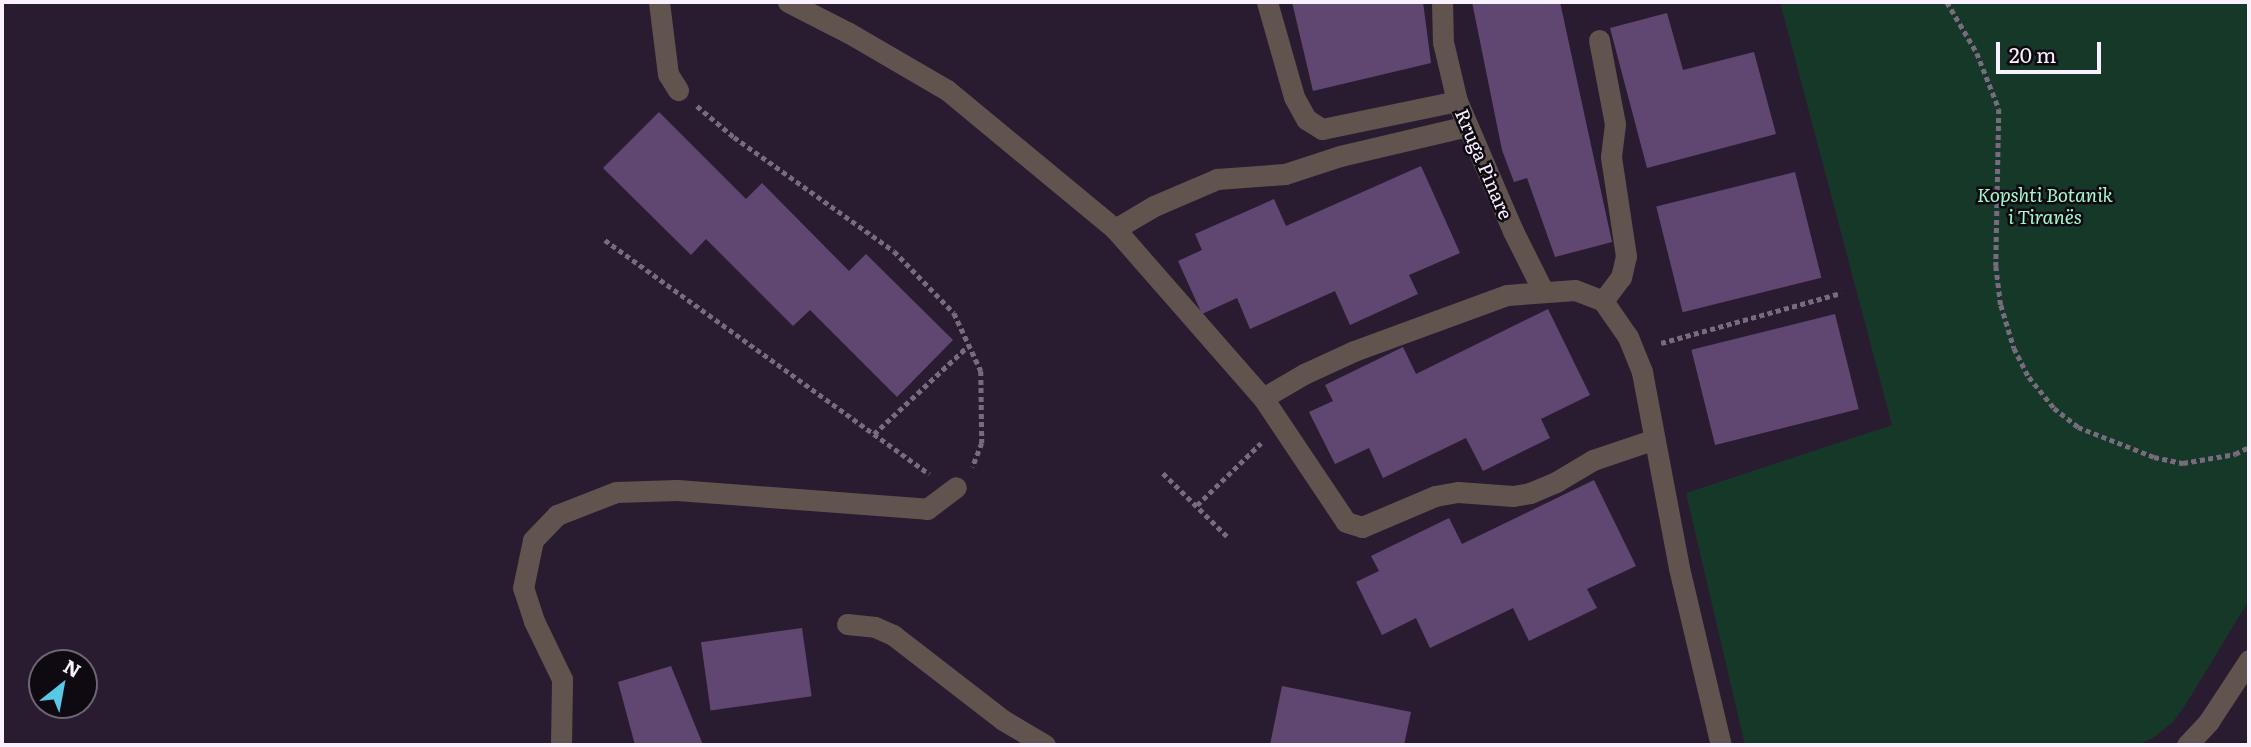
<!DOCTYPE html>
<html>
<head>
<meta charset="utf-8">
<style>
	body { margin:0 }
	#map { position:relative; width:2251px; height:747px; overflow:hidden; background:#2a1c30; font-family:Literata,serif }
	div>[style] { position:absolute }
	.green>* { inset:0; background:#163828 }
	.building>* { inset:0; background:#604772; transform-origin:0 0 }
	.path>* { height:4.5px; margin-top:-2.25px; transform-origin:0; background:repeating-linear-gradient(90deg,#786b7d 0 5px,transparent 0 8.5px) }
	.minor>* { height:21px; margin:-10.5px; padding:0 10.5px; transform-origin:10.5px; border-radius:10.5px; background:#61544f }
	span { translate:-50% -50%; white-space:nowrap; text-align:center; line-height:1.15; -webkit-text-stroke:5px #0f0912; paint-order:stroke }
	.street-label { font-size:19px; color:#faf1ff }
	.park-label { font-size:19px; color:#a4facd; font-style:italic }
	.frame { position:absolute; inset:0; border:4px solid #faf1ff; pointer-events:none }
	.north { position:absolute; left:28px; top:649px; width:70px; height:70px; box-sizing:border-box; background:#0f0912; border:2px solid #6d6671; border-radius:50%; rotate:31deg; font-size:19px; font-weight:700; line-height:28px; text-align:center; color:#faf1ff }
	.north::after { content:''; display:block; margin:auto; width:24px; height:32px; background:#59c8e5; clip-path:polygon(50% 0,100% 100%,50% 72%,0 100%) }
	.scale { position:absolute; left:1996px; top:42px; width:105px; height:32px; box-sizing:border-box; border:4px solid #faf1ff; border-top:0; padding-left:9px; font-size:21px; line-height:24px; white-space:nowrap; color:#faf1ff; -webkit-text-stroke:5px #0f0912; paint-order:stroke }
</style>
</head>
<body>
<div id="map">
	<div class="green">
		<div style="clip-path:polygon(1780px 2px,2249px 2px,2249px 600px,2186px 704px,2173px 722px,2153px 738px,2137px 745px,1745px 745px,1686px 493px,1892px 425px)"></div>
	</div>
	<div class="building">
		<div style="clip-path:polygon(1292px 2px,1423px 2px,1431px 63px,1313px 91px)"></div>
		<div style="clip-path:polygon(1472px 2px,1560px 2px,1612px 242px,1555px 257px,1527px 178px,1514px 182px,1502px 150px)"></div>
		<div style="clip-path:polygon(1667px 13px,1683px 70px,1754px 52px,1776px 134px,1647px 168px,1610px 28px)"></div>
		<div style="clip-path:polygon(659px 112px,746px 199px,762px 183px,849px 271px,866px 254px,953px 340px,897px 397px,810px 310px,793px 326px,706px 239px,691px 255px,603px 168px)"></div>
		<div style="clip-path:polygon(1421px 166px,1460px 253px,1409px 275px,1418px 294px,1350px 325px,1335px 291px,1250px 329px,1237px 298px,1202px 314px,1178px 261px,1202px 250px,1195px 234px,1274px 199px,1286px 226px)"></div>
		<div style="left:1795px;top:172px;width:109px;height:143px;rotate:76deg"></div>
		<div style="clip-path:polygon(1548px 309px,1590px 395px,1541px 419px,1550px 438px,1483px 471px,1466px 438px,1383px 478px,1369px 448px,1335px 464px,1309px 412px,1333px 401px,1325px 385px,1403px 347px,1416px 374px)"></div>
		<div style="left:1835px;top:314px;width:98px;height:148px;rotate:76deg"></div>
		<div style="clip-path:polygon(1594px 480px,1636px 566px,1587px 589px,1597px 608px,1529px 641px,1513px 608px,1430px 648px,1416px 618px,1382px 635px,1356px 582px,1379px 571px,1371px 556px,1449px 518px,1462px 544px)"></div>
		<div style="left:802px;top:628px;width:69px;height:102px;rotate:82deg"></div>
		<div style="clip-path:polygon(671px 666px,703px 745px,635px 745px,618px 682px)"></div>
		<div style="clip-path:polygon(1282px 686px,1411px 712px,1404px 745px,1270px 745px)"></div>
	</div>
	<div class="path">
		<div style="left:1947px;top:2px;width:59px;rotate:59.5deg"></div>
		<div style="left:1977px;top:53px;width:60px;rotate:68.6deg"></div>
		<div style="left:1999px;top:109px;width:157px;rotate:91.1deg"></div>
		<div style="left:1996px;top:266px;width:39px;rotate:83deg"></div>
		<div style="left:2001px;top:305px;width:45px;rotate:73.2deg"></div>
		<div style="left:2014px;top:348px;width:33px;rotate:63deg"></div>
		<div style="left:2029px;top:377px;width:40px;rotate:51deg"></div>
		<div style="left:2054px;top:408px;width:31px;rotate:38deg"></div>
		<div style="left:2078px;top:427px;width:82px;rotate:21.5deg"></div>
		<div style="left:2154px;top:457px;width:30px;rotate:12deg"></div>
		<div style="left:2183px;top:463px;width:53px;rotate:-9.8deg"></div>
		<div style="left:2235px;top:454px;width:16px;rotate:-27deg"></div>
		<div style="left:697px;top:106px;width:48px;rotate:40deg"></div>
		<div style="left:734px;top:137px;width:196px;rotate:35.5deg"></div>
		<div style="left:894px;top:251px;width:86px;rotate:45.9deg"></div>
		<div style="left:954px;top:313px;width:64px;rotate:65deg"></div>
		<div style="left:981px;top:371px;width:72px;rotate:89.2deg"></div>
		<div style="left:982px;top:443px;width:26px;rotate:111deg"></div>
		<div style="left:605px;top:240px;width:400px;rotate:35.8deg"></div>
		<div style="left:1661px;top:343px;width:187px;rotate:-15.5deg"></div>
		<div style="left:874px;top:434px;width:130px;rotate:-43.1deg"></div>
		<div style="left:1163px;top:473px;width:93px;rotate:44.6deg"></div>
		<div style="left:1197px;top:505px;width:89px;rotate:-44.1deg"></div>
	</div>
	<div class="minor">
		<div style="left:659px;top:2px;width:73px;rotate:82.9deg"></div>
		<div style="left:668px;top:74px;width:19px;rotate:58deg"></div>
		<div style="left:788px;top:2px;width:68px;rotate:26.9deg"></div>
		<div style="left:849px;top:33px;width:113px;rotate:30.2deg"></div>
		<div style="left:947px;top:90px;width:218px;rotate:39.6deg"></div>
		<div style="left:1115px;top:229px;width:225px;rotate:48.8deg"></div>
		<div style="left:1263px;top:398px;width:149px;rotate:56.2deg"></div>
		<div style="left:1346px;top:522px;width:17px;rotate:17deg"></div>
		<div style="left:1362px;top:527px;width:79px;rotate:-23deg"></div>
		<div style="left:1435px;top:496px;width:23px;rotate:-10deg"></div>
		<div style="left:1458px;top:492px;width:55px;rotate:4.2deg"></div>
		<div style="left:1513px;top:496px;width:17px;rotate:-10deg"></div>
		<div style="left:1530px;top:493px;width:28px;rotate:-23deg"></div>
		<div style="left:1556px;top:482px;width:43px;rotate:-30.7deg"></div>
		<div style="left:1593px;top:460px;width:65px;rotate:-18.7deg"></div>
		<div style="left:1267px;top:2px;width:99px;rotate:74.1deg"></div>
		<div style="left:1294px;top:97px;width:25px;rotate:61deg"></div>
		<div style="left:1306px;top:119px;width:19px;rotate:32deg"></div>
		<div style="left:1322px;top:129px;width:138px;rotate:-11.7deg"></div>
		<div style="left:1457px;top:101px;width:142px;rotate:66.7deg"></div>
		<div style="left:1513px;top:231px;width:67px;rotate:63.4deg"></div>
		<div style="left:1442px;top:2px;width:40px;rotate:88.6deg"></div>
		<div style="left:1443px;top:42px;width:61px;rotate:76.7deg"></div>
		<div style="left:1599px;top:40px;width:86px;rotate:79.2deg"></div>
		<div style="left:1615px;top:124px;width:33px;rotate:97deg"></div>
		<div style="left:1611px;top:157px;width:100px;rotate:81.4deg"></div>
		<div style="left:1626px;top:256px;width:22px;rotate:103deg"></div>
		<div style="left:1621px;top:277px;width:30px;rotate:127deg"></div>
		<div style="left:1115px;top:229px;width:45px;rotate:-30.5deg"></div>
		<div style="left:1154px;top:206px;width:69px;rotate:-23.2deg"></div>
		<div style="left:1217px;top:179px;width:68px;rotate:-4.2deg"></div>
		<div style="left:1285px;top:174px;width:58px;rotate:-18.1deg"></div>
		<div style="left:1340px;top:156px;width:131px;rotate:-13.2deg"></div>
		<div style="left:1263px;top:398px;width:48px;rotate:-30.3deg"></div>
		<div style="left:1304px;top:374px;width:55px;rotate:-24.7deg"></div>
		<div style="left:1354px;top:351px;width:163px;rotate:-20.1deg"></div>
		<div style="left:1507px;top:295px;width:68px;rotate:-4.2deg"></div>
		<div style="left:1575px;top:290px;width:30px;rotate:21deg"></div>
		<div style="left:1603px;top:301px;width:44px;rotate:55.2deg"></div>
		<div style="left:1628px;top:337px;width:38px;rotate:68deg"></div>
		<div style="left:1642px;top:372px;width:199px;rotate:79.3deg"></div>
		<div style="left:1679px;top:568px;width:182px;rotate:76.7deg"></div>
		<div style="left:847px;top:624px;width:28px;rotate:6deg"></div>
		<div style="left:875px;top:627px;width:20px;rotate:24deg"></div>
		<div style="left:893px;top:635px;width:139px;rotate:37.7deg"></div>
		<div style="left:1003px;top:720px;width:49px;rotate:30.8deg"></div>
		<div style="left:561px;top:745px;width:66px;rotate:-89.1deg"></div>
		<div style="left:562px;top:679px;width:64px;rotate:-115.8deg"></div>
		<div style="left:534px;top:621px;width:35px;rotate:-108deg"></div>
		<div style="left:523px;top:588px;width:49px;rotate:-78.2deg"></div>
		<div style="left:533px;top:540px;width:35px;rotate:-46deg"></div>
		<div style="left:557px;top:515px;width:63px;rotate:-21.3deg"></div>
		<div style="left:616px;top:492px;width:61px;rotate:-1.9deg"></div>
		<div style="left:677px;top:490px;width:251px;rotate:4.3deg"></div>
		<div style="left:927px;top:509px;width:36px;rotate:-37deg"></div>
		<div style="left:2187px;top:745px;width:33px;rotate:-47deg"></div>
		<div style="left:2209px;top:721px;width:73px;rotate:-56.7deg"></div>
	</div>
	<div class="street-label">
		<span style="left:1484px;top:164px;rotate:67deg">Rruga Pinare</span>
	</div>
	<div class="park-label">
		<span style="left:2045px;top:206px">Kopshti Botanik<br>i Tiranës</span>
	</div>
	<div class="frame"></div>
	<div class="north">N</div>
	<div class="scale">20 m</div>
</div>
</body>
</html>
